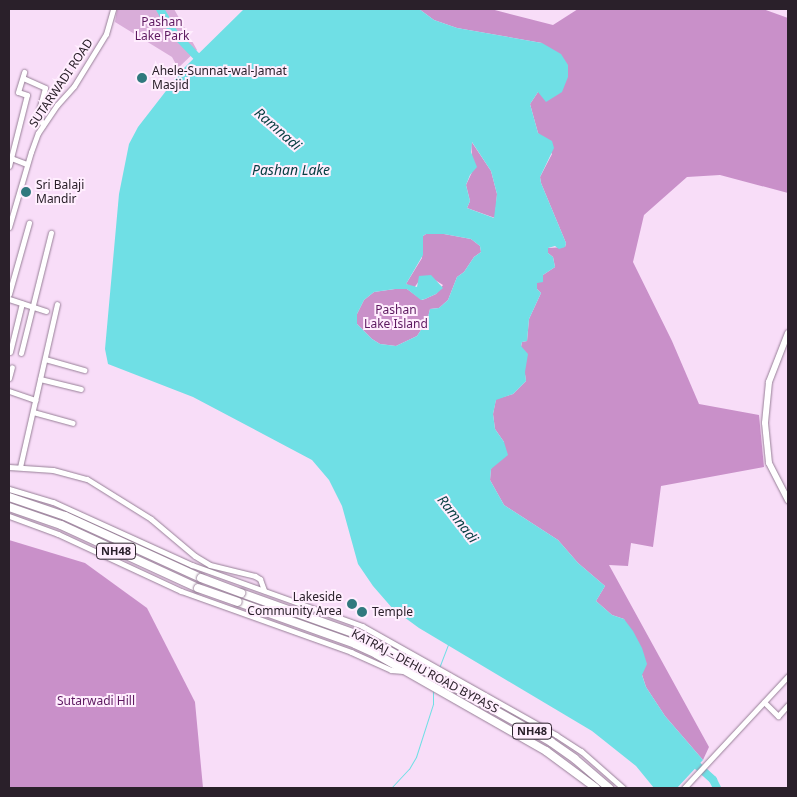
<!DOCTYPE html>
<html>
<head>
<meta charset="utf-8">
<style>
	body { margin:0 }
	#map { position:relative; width:797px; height:797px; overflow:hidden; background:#f8ddf8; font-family:"Noto Sans",sans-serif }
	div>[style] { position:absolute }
	.green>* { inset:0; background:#d9add9 }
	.forest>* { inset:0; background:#c990c9 }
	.water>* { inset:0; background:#6fdfe5 }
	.stream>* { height:1px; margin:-0.5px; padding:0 0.5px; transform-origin:0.5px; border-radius:0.5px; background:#6fdfe5 }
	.river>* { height:8px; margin:-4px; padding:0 4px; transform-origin:4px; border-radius:4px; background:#6fdfe5 }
	.roads { filter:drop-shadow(0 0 1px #977f97) drop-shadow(0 0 1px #977f97) }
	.minor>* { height:5px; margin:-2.5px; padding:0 2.5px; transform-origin:2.5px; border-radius:2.5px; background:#fff }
	.major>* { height:6px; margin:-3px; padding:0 3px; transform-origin:3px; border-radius:3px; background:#fff }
	.highway>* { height:8px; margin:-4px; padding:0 4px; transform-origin:4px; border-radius:4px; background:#fff }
	.bridges { filter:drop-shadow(0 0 1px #977f97) drop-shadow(0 0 1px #977f97) }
	.highway-bridge>* { height:8px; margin:-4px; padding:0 4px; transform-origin:4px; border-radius:4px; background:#fff }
	.dots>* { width:14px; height:14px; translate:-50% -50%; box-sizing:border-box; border:2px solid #ffeefe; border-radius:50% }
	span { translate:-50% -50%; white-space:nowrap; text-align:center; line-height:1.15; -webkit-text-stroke:4px #ffeefe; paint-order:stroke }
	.shield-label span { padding:1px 4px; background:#ffeefe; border:1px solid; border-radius:4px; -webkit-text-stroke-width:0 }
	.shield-label { font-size:11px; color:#2a202a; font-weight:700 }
	.park-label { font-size:12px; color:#5d1960 }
	.poi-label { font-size:12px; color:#2a202a }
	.left { translate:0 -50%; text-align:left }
	.right { translate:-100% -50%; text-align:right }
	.street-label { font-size:12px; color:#2a202a }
	.water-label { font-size:14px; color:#073e41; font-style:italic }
	.frame { position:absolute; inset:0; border:10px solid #2a202a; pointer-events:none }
</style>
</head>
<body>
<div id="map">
	<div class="green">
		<div style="clip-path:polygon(117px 9px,174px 9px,197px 50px,178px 68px,172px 57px,115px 22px)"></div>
	</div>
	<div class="forest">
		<div style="clip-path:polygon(419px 9px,491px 9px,553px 25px,578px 9px,763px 9px,788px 18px,788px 193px,720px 175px,687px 177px,644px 215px,633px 262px,672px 341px,699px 404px,759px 415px,764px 467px,661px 486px,653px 547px,631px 543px,628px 566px,609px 565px,709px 747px,703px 760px,665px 716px,646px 687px,624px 619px,612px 615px,596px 601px,605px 586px,578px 563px,558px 540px,504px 505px,490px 480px,491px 469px,504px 442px,495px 429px,493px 414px,496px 399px,513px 394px,526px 381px,521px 347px,522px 342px,527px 341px,529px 319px,541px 293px,537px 289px,537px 283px,543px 275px,555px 267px,553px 257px,548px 253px,548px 248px,565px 247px,566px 243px,541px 183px,540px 177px,552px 154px,538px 133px,530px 104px,538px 92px,542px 43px,457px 28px,434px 20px)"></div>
		<div style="clip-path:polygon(471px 141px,491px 171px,497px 194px,495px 218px,467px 208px,470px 201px,466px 185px,473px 170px)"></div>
		<div style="clip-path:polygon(426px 234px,444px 234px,471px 239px,480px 246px,481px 252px,474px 257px,464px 272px,457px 277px,448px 300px,439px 308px,430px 309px,427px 321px,417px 336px,396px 346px,380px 344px,372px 339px,357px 324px,357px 314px,364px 300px,374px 292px,395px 289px,407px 289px,422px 300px,425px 299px,436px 294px,443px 285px,435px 280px,419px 281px,414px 288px,406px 284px,422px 258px,423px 236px)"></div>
		<div style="clip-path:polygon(9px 540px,85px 563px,147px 608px,195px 702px,203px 788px,9px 788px)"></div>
	</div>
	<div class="water">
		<div style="clip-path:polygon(evenodd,244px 9px,419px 9px,434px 20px,457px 28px,542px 43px,561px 54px,568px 65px,568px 77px,562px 92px,546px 102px,538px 92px,530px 104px,538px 133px,552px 141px,554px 148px,540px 177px,541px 183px,566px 243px,565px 247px,559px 249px,555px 246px,548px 248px,548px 253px,553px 257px,555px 267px,543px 275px,543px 282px,537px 283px,537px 289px,541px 293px,529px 319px,527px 341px,522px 342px,521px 346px,528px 354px,525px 372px,526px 381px,513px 394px,496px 400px,493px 414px,495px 429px,504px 442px,508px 455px,491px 469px,490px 480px,504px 505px,558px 540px,578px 563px,605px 586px,596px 601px,612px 615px,624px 619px,633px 631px,642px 648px,647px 664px,642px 675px,646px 687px,665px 716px,703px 760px,677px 788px,654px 788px,636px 766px,592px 731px,419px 628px,393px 609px,373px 586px,358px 564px,342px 506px,329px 480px,312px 460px,193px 397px,108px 364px,105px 349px,119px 194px,129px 144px,138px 127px,183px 69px,244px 9px,472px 142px,491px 171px,497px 194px,494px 218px,467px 208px,470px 201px,466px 185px,470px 175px,477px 167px,471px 152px,472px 142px,244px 9px,426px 234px,444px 234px,471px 239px,480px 246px,481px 252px,474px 257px,464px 272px,457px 277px,448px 300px,439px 308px,430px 309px,427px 321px,417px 336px,396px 346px,380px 344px,372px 339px,357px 324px,357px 314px,364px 300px,374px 292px,395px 289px,407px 289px,421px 300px,425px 299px,436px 294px,443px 288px,431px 275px,419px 276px,417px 287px,406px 284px,423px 255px,423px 236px,426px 234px)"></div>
	</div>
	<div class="stream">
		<div style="left:439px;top:668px;width:25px;rotate:-69deg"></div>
		<div style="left:391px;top:788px;width:26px;rotate:-47deg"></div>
		<div style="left:409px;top:769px;width:14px;rotate:-60deg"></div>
		<div style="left:416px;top:757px;width:56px;rotate:-72.2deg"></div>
		<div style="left:433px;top:704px;width:13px;rotate:-90deg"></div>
	</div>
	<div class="river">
		<div style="left:160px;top:9px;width:28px;rotate:60deg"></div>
		<div style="left:174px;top:33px;width:42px;rotate:46deg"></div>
		<div style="left:690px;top:759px;width:31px;rotate:42deg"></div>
		<div style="left:713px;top:780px;width:9px;rotate:63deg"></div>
	</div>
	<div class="roads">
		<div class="minor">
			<div style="left:23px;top:78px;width:24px;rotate:24deg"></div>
			<div style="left:45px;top:88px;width:27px;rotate:105deg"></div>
			<div style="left:38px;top:114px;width:12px;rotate:66deg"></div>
			<div style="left:11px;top:158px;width:17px;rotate:21deg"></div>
			<div style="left:9px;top:166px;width:73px;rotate:-75.8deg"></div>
			<div style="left:27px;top:95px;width:9px;rotate:-162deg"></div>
			<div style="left:18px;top:92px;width:21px;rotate:-73deg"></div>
			<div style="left:9px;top:227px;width:78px;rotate:-73.7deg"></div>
			<div style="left:31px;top:152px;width:20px;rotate:-70deg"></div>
			<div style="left:38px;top:133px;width:34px;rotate:-56deg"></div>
			<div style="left:57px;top:105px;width:25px;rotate:-48deg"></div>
			<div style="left:74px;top:86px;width:61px;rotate:-58.4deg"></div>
			<div style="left:106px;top:34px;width:26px;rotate:-74deg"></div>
			<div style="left:9px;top:294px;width:74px;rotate:-74.3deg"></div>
			<div style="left:9px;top:299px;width:39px;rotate:18deg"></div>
			<div style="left:10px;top:352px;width:50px;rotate:-76.2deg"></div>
			<div style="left:21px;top:353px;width:124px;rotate:-76deg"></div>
			<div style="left:45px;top:359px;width:41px;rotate:15.8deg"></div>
			<div style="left:9px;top:378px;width:11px;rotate:-75deg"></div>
			<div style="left:40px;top:379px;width:42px;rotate:13.7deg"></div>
			<div style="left:9px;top:391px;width:28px;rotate:19deg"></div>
			<div style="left:33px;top:412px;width:41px;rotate:15.4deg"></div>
			<div style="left:9px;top:467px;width:44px;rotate:3.9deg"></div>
			<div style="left:53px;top:470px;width:35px;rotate:15deg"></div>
			<div style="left:87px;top:479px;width:75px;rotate:32deg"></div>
			<div style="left:151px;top:519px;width:57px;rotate:40.1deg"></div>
			<div style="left:195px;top:556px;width:17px;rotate:31deg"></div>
			<div style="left:210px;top:565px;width:46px;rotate:13.7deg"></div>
			<div style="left:255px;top:576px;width:6px;rotate:31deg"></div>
			<div style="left:260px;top:579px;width:12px;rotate:70deg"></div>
			<div style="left:20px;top:467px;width:167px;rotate:-77.2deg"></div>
			<div style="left:9px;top:489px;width:46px;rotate:16.5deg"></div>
			<div style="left:53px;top:502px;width:153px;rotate:24.4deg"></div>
			<div style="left:192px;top:565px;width:181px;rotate:19.7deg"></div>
			<div style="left:362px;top:626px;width:223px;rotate:29.3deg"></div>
			<div style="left:556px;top:735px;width:30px;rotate:33deg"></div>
			<div style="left:581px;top:751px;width:56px;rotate:41.4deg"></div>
			<div style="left:9px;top:516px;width:52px;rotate:20.2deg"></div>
			<div style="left:58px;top:534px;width:136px;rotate:24.9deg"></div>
			<div style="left:181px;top:591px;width:181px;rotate:19.7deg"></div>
			<div style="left:351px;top:652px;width:44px;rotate:24.2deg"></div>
			<div style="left:391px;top:670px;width:12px;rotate:5deg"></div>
			<div style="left:764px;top:702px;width:20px;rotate:45deg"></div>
			<div style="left:778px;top:716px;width:15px;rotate:-48deg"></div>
			<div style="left:684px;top:788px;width:153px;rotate:-47.1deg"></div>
		</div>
		<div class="major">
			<div style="left:788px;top:333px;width:53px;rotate:111.2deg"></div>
			<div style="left:769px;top:382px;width:41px;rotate:95.6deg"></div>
			<div style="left:765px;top:423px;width:40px;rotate:84.3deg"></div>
			<div style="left:769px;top:463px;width:42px;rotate:62.8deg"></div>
		</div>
		<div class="highway">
			<div style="left:9px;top:497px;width:59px;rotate:18.7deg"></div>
			<div style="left:65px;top:516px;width:149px;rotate:24.5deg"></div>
			<div style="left:9px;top:507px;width:55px;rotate:19.1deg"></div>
			<div style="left:61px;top:525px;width:151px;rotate:24.7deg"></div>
			<div style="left:241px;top:593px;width:124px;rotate:19.7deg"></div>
			<div style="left:358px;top:635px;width:34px;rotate:27deg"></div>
			<div style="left:388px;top:650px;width:187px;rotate:29.4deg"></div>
			<div style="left:551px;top:742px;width:29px;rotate:35deg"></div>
			<div style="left:575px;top:759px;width:45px;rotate:40.5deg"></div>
			<div style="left:238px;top:602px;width:124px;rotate:19.7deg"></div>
			<div style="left:355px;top:644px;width:23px;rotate:25deg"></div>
			<div style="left:376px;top:654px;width:196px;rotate:29.7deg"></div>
			<div style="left:546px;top:751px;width:62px;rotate:36.5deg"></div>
		</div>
	</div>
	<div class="bridges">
		<div class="highway-bridge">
			<div style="left:201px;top:578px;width:43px;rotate:20.6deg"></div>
			<div style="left:198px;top:588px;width:42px;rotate:19.3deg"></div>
		</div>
	</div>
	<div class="dots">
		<div style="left:142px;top:78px;background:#30797e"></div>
		<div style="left:26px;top:192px;background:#30797e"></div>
		<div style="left:352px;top:604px;background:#30797e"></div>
		<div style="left:362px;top:612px;background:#30797e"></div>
	</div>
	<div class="shield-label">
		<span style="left:116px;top:551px">NH48</span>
		<span style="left:532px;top:731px">NH48</span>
	</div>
	<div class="park-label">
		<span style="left:162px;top:29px">Pashan<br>Lake Park</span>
		<span style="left:396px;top:317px">Pashan<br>Lake Island</span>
		<span style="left:96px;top:701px">Sutarwadi Hill</span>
	</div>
	<div class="poi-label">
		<span class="left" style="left:152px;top:78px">Ahele-Sunnat-wal-Jamat<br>Masjid</span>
		<span class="left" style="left:36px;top:192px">Sri Balaji<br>Mandir</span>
		<span class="right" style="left:342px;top:604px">Lakeside<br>Community Area</span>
		<span class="left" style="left:372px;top:612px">Temple</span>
	</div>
	<div class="street-label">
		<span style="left:61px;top:83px;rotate:-56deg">SUTARWADI ROAD</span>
		<span style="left:425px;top:671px;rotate:28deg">KATRAJ - DEHU ROAD BYPASS</span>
	</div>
	<div class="water-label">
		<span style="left:278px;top:129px;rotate:41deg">Ramnadi</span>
		<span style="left:291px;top:170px">Pashan Lake</span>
		<span style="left:458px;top:519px;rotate:52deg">Ramnadi</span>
	</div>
	<div class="frame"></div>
</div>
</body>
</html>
